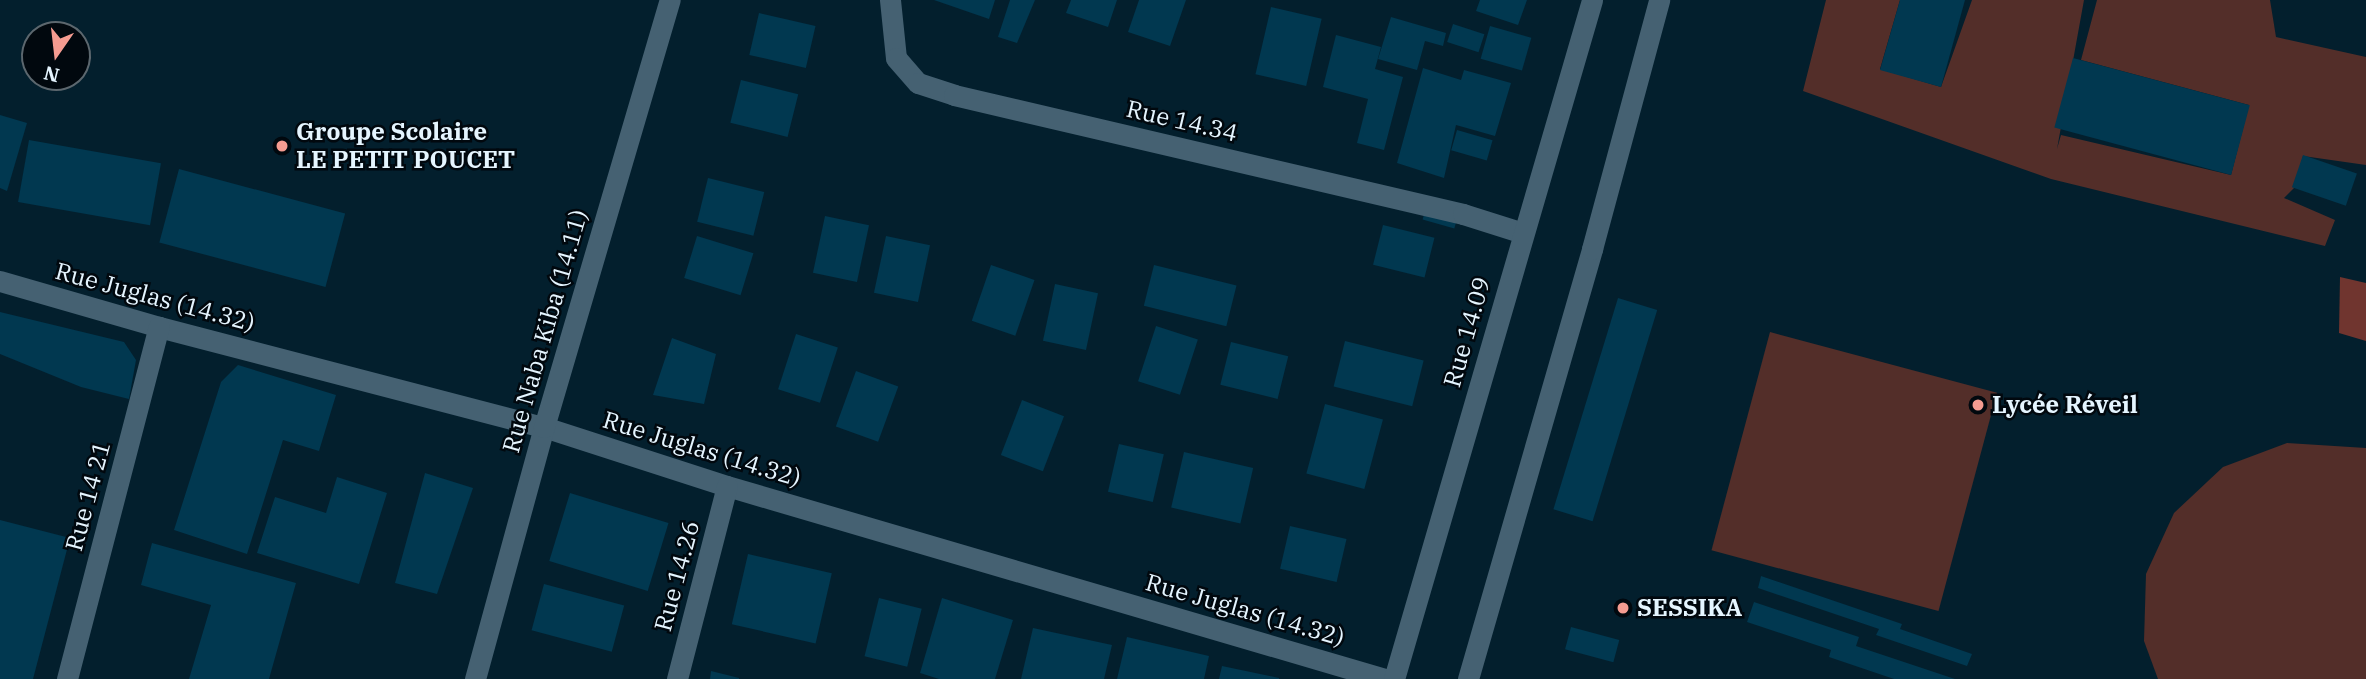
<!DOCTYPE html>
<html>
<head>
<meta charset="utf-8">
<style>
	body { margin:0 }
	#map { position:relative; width:2366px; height:679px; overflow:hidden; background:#031f2d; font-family:"IBM Plex Serif",serif }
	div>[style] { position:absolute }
	.green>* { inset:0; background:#532e29; transform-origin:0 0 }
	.forest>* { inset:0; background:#70352f }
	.building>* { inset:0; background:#013850; transform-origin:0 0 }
	.minor>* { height:21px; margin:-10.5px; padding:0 10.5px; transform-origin:10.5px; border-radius:10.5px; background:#456172 }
	.dots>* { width:19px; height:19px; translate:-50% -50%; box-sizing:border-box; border:4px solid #01080e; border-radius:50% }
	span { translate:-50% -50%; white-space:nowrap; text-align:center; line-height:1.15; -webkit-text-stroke:5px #01080e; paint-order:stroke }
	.street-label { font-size:24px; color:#e5f5ff }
	.poi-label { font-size:24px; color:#e5f5ff; font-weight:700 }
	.left { translate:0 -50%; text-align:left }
	.north { position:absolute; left:21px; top:21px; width:70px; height:70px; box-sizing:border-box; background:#01080e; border:2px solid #5c676e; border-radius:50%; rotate:194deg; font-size:19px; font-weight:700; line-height:28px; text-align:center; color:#e5f5ff }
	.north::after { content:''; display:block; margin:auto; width:24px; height:32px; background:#f59c91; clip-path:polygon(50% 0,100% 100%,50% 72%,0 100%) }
</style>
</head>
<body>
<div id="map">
	<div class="green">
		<div style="clip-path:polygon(1826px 0,1900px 0,1880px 69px,1941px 87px,1972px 0,2084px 0,2057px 149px,2061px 135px,2231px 175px,2249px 105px,2081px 60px,2097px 0,2270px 0,2276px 37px,2366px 57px,2366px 165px,2303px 156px,2294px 188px,2284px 198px,2335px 220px,2325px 246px,2051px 179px,1803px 91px)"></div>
		<div style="left:1770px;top:332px;width:235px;height:226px;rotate:15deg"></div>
		<div style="clip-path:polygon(2287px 443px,2366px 448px,2366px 679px,2158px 679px,2144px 641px,2146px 574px,2174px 513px,2223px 467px)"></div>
	</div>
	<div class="forest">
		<div style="clip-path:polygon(2340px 277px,2366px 283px,2366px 341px,2339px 333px)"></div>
	</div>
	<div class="building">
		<div style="clip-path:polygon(934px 0,995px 0,989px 19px)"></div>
		<div style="clip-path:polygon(1010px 0,1035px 0,1017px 43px,998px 37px)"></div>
		<div style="clip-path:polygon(1071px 0,1117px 0,1108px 27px,1066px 13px)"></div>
		<div style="clip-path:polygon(1139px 0,1186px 0,1170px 46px,1128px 32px)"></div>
		<div style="clip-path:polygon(1480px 0,1527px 0,1518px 25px,1476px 11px)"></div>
		<div style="clip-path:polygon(1900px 0,1965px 0,1941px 87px,1880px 70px)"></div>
		<div style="left:1271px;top:7px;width:52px;height:69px;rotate:13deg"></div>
		<div style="left:759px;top:13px;width:58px;height:43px;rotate:13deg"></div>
		<div style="clip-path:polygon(1391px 17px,1446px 33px,1443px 46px,1425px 41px,1417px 70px,1378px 59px)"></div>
		<div style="left:1453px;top:24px;width:33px;height:19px;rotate:18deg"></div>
		<div style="left:1490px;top:26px;width:43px;height:34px;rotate:16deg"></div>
		<div style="clip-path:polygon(1336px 35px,1381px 47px,1375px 69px,1403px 77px,1384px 150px,1357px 143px,1368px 99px,1323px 87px)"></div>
		<div style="left:2073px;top:58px;width:183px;height:72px;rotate:15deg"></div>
		<div style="clip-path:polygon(1423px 68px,1461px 80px,1464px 70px,1511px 83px,1495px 136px,1456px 125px,1444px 178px,1397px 163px)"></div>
		<div style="left:741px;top:80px;width:59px;height:44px;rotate:14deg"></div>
		<div style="clip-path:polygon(0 115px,27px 123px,7px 191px,0 188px)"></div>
		<div style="left:1457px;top:130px;width:37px;height:21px;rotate:16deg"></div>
		<div style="left:29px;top:140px;width:134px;height:63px;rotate:10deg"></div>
		<div style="left:2303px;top:155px;width:57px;height:34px;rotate:19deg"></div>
		<div style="left:179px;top:169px;width:172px;height:76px;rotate:15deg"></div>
		<div style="left:708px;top:178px;width:58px;height:45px;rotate:14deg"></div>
		<div style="left:1427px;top:204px;width:33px;height:16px;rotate:16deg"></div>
		<div style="left:825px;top:216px;width:45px;height:58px;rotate:12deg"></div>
		<div style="left:1383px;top:225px;width:53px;height:41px;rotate:14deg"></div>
		<div style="left:697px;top:236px;width:59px;height:44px;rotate:17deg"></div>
		<div style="left:886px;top:236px;width:45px;height:58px;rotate:12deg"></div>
		<div style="left:991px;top:265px;width:46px;height:59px;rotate:19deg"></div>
		<div style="left:1154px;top:265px;width:85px;height:42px;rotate:14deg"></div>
		<div style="left:1055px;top:284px;width:44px;height:58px;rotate:12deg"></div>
		<div style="left:1618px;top:298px;width:41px;height:221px;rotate:17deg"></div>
		<div style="clip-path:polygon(0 312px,124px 342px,136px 360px,129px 399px,81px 387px,0 354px)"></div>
		<div style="left:1156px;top:326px;width:44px;height:58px;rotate:18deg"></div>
		<div style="left:796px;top:334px;width:44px;height:58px;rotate:18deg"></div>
		<div style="clip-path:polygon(672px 338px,716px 354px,704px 404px,653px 395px)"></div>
		<div style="left:1345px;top:341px;width:81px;height:47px;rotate:14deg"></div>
		<div style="left:1231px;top:342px;width:59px;height:44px;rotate:14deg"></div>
		<div style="clip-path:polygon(238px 365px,336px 395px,319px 451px,283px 440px,247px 554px,174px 530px,221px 382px)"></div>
		<div style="left:856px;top:371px;width:45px;height:59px;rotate:20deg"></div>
		<div style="left:1022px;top:400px;width:45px;height:59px;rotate:21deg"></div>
		<div style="left:1325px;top:404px;width:60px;height:72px;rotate:15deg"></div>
		<div style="left:1119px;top:444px;width:46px;height:49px;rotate:13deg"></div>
		<div style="left:1184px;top:452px;width:71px;height:57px;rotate:13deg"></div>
		<div style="clip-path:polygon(425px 473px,473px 488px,437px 594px,395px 583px)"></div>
		<div style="clip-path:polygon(337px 477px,387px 493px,359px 584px,257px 553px,275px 497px,326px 513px)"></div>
		<div style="left:570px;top:493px;width:103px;height:71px;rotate:17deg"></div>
		<div style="clip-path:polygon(0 520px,70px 538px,33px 679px,0 679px)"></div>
		<div style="left:1290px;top:526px;width:58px;height:44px;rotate:13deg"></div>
		<div style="clip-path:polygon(152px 543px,296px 583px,269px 679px,189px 679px,211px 605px,141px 585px)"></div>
		<div style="left:748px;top:554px;width:86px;height:72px;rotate:13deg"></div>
		<div style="clip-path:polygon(1761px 576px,1902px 624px,1900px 629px,1972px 654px,1967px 666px,1876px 635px,1879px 629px,1758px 588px)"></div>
		<div style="left:544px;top:584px;width:83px;height:48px;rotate:15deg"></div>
		<div style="left:879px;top:598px;width:44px;height:60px;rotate:14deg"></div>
		<div style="clip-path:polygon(942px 598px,1013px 620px,995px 679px,939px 679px,920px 673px)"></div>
		<div style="clip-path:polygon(1754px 602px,1859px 637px,1856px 646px,1955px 679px,1894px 679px,1829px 657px,1831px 650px,1747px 622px)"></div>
		<div style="left:1571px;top:627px;width:50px;height:23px;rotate:15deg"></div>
		<div style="clip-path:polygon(1033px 628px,1112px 645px,1104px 679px,1021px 679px)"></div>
		<div style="clip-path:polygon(1127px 637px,1209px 656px,1204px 679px,1117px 679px)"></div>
		<div style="clip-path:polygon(1222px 666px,1279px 678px,1279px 679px,1219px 679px)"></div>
		<div style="clip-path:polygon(711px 671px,739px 678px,739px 679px,710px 679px)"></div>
	</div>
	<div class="minor">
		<div style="left:890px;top:0;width:58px;rotate:84.1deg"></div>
		<div style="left:896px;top:58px;width:33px;rotate:49deg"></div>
		<div style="left:918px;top:83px;width:38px;rotate:18deg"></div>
		<div style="left:954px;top:95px;width:523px;rotate:13.16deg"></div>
		<div style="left:1463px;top:214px;width:63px;rotate:17.6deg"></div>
		<div style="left:0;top:281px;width:166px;rotate:16.1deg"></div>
		<div style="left:159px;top:327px;width:398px;rotate:14.6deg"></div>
		<div style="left:544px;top:427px;width:192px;rotate:17.9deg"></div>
		<div style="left:727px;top:486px;width:686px;rotate:16.35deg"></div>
		<div style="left:67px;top:679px;width:364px;rotate:-75.4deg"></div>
		<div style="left:475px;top:679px;width:261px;rotate:-74.7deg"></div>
		<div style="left:544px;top:427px;width:445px;rotate:-73.6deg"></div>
		<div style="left:677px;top:679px;width:199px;rotate:-75.5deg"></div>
		<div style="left:1394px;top:679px;width:707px;rotate:-73.74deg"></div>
		<div style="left:1468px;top:679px;width:448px;rotate:-73.9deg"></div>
		<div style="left:1592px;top:249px;width:258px;rotate:-74.9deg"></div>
	</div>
	<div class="dots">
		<div style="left:282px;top:146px;background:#f59c91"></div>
		<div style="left:1978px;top:405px;background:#f59c91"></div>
		<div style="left:1623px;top:608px;background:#f59c91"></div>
	</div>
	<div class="street-label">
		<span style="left:1182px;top:121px;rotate:13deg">Rue 14.34</span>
		<span style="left:155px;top:297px;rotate:15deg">Rue Juglas (14.32)</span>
		<span style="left:545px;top:331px;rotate:-74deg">Rue Naba Kiba (14.11)</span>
		<span style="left:1467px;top:332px;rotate:-74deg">Rue 14.09</span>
		<span style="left:702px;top:449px;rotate:17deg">Rue Juglas (14.32)</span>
		<span style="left:88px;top:496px;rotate:-75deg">Rue 14 21</span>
		<span style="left:677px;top:576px;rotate:-75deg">Rue 14.26</span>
		<span style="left:1245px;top:610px;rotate:16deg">Rue Juglas (14.32)</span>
	</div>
	<div class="poi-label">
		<span class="left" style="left:296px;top:146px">Groupe Scolaire<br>LE PETIT POUCET</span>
		<span class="left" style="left:1992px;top:405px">Lycée Réveil</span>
		<span class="left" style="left:1637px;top:608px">SESSIKA</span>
	</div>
	<div class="north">N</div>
</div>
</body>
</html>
